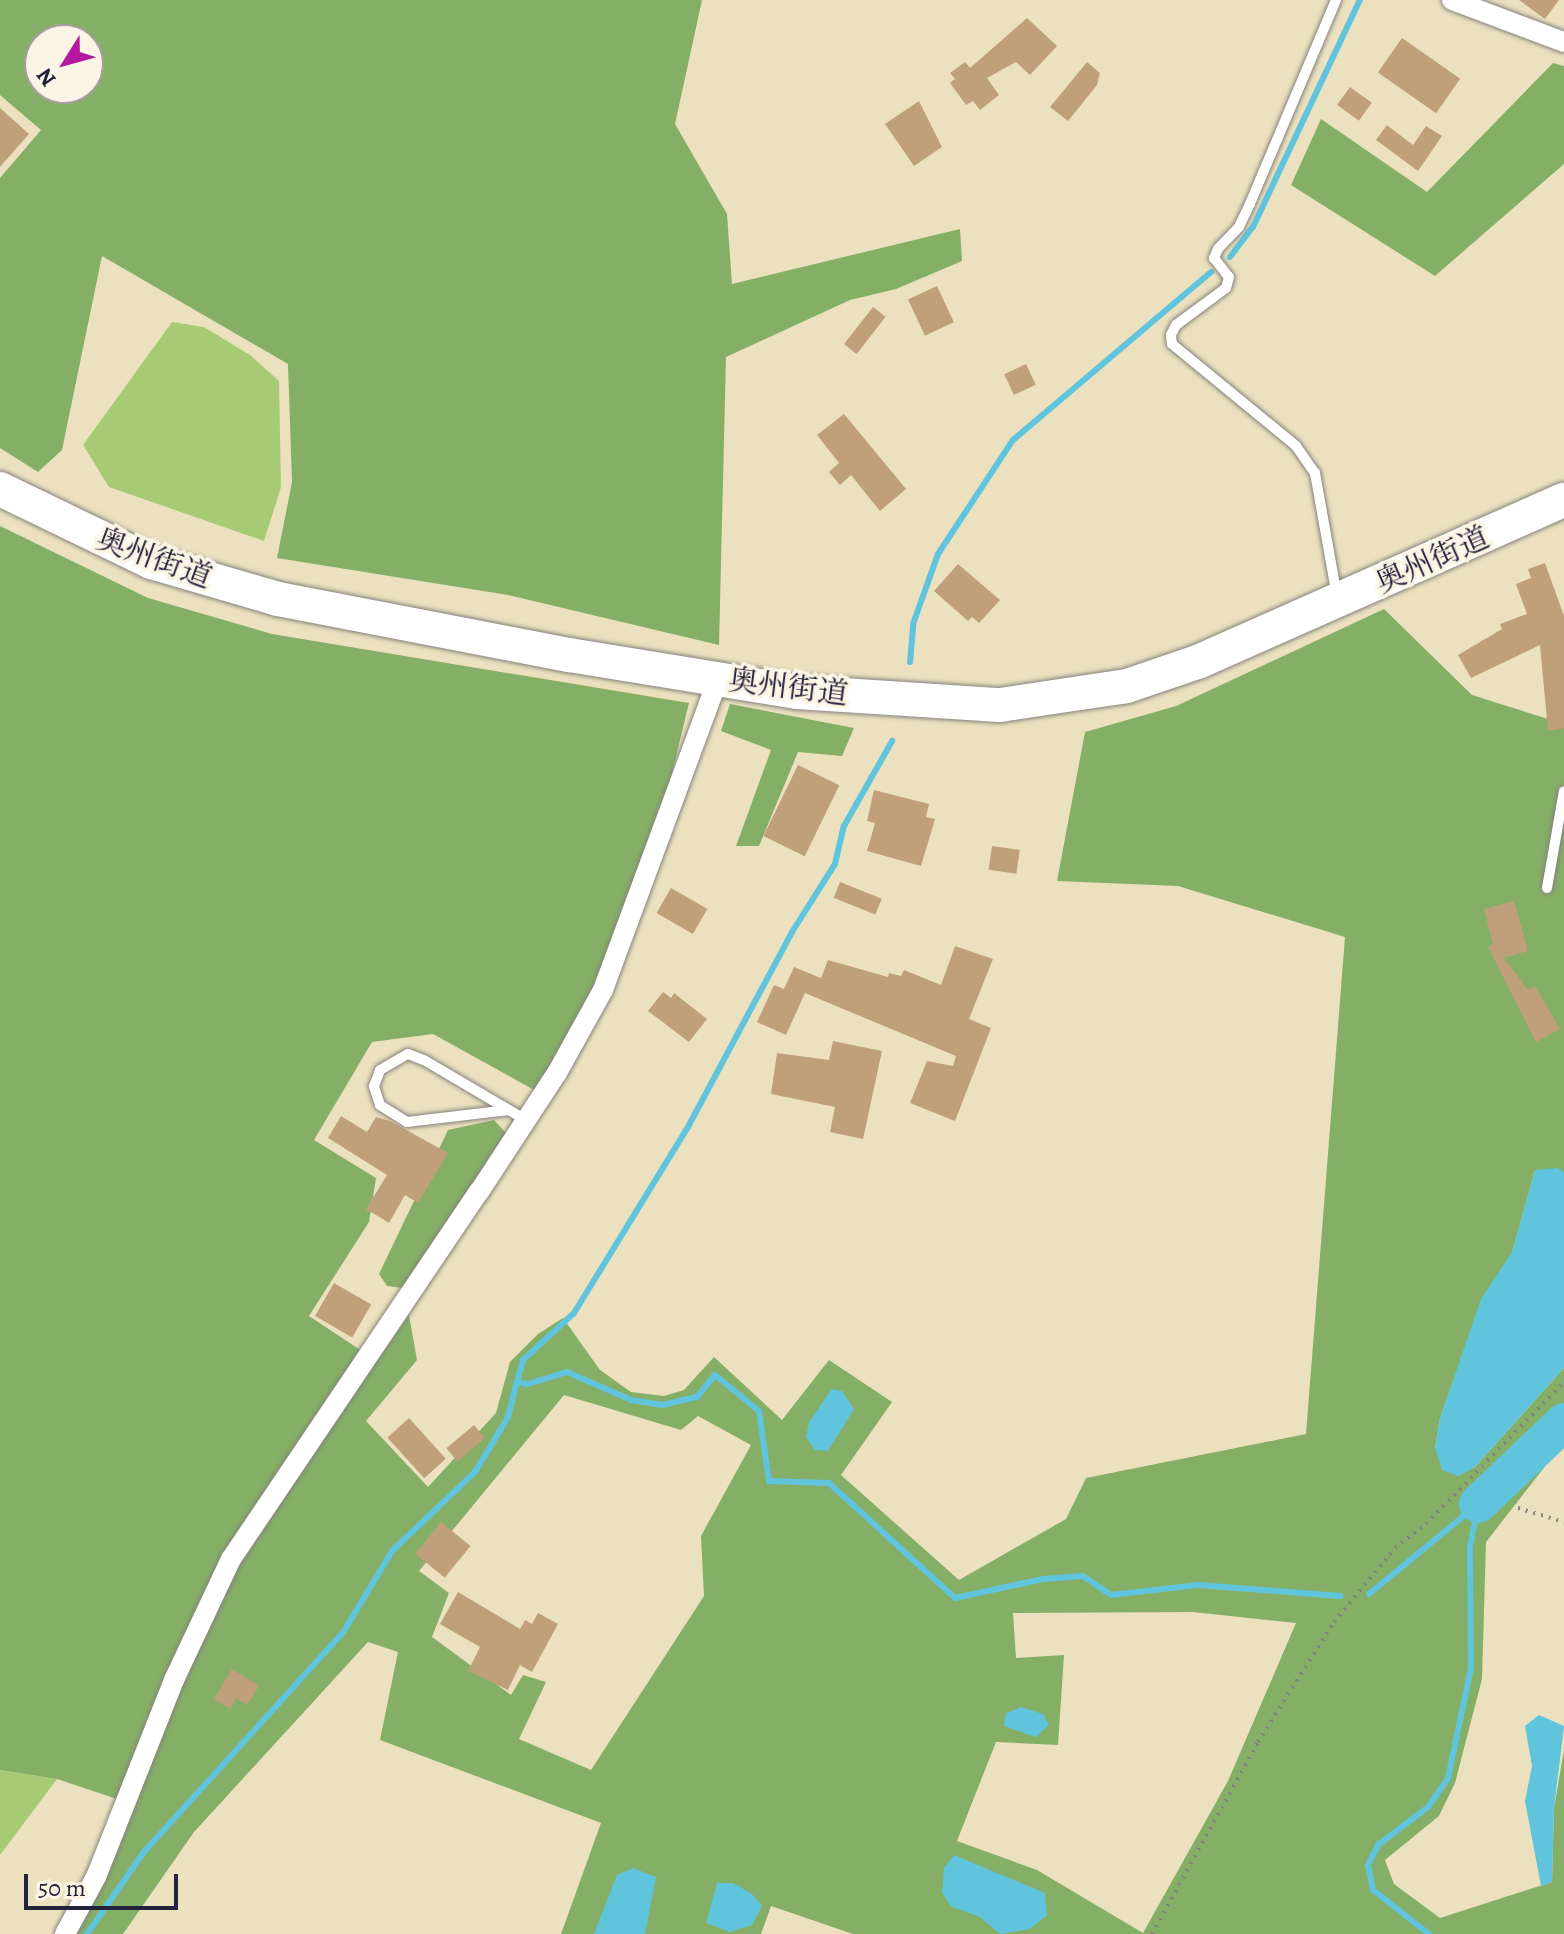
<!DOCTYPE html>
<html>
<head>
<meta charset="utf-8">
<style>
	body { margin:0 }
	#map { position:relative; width:1564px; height:1934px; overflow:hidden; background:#ebe1bf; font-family:Alegreya,"Noto Serif JP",serif }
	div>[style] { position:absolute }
	.green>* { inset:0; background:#a7cb75 }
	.forest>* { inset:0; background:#85af66 }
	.water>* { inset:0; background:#5fc4dc }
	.stream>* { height:6px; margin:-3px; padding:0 3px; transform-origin:3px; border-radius:3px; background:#5fc4dc }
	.river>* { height:38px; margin:-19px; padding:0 19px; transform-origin:19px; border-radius:19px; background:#5fc4dc }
	.building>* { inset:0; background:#c0a07b; transform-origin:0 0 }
	.path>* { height:4px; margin-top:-2px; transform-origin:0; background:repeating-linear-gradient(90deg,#86827d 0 2px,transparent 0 8px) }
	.roads { filter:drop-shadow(0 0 2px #86827d) drop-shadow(0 0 2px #86827d) }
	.service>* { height:10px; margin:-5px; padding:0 5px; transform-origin:5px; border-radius:5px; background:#fff }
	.minor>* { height:20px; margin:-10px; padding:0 10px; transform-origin:10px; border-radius:10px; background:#fff }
	.trunk>* { height:34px; margin:-17px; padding:0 17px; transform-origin:17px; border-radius:17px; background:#fff }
	span { translate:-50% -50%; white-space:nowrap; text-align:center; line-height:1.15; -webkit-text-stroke:7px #fcf5e5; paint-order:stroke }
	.street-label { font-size:30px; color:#22223b }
	.north { position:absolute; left:24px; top:24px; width:80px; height:80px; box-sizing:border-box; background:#fcf5e5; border:2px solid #a5a1a1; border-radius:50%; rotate:233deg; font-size:22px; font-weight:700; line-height:32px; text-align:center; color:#22223b }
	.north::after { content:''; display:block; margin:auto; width:28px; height:36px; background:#b5179e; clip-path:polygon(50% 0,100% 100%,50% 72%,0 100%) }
	.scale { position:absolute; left:24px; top:1874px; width:154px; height:36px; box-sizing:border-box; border:4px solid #22223b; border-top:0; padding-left:10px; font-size:24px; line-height:28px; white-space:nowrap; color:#22223b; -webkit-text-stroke:6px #fcf5e5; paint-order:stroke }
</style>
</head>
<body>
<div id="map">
	<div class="green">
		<div style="clip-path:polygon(172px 322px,204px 327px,250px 355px,279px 381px,281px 487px,264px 541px,109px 487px,83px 445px)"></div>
		<div style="clip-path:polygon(0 1770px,57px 1779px,0 1855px)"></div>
	</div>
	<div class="forest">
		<div style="clip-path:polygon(evenodd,0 0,702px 0,675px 124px,727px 214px,732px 284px,960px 229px,962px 261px,896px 289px,850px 300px,726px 357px,719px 645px,508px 595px,277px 558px,292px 482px,288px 364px,102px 256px,62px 450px,38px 472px,0 448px,0 178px,41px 130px,0 95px,0 0,40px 40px,88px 40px,88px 88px,40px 88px,40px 40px)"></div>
		<div style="clip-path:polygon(1553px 63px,1564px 66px,1564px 164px,1435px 276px,1291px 185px,1321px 119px,1427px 192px)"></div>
		<div style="clip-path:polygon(evenodd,0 526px,148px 598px,272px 634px,689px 703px,659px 827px,582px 1013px,536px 1091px,433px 1034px,372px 1042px,314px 1140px,376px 1178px,369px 1222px,309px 1316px,377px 1361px,409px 1315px,417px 1360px,366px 1421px,428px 1487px,496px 1413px,510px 1362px,538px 1334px,563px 1318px,600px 1370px,631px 1392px,664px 1396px,684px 1390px,714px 1357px,782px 1420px,829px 1360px,892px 1402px,841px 1475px,959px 1580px,1066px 1519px,1086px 1478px,1306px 1434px,1345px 937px,1178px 886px,1057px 881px,1085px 732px,1176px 706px,1384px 609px,1472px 695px,1564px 724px,1564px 1172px,1535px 1170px,1512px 1253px,1466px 1347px,1440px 1418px,1435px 1448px,1458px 1476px,1475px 1467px,1564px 1368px,1564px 1442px,1486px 1542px,1482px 1679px,1455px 1783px,1439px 1816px,1385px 1860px,1394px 1884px,1440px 1918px,1552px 1882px,1554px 1808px,1564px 1750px,1564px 1934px,853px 1934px,771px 1906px,761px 1934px,561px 1934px,601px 1823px,380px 1740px,398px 1652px,368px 1642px,194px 1832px,123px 1934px,74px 1934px,88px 1914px,132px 1804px,57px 1779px,0 1770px,0 526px,564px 1395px,681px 1430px,698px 1416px,751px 1445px,701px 1536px,704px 1596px,591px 1770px,519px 1739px,546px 1682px,523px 1675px,511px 1695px,432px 1637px,449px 1593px,419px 1571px,564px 1395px,0 526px,1193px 1612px,1296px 1623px,1228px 1781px,1143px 1933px,1037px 1870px,957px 1841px,996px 1742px,1058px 1745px,1064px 1655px,1016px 1658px,1013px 1613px,1193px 1612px)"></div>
		<div style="clip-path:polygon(730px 704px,854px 728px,842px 756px,798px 752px,759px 846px,736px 846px,771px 750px,721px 731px)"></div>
		<div style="clip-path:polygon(494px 1120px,506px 1133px,404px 1288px,387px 1286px,379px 1274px,448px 1130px)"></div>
	</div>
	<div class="water">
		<div style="clip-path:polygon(1557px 1168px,1564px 1172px,1564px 1368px,1475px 1467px,1458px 1476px,1442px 1470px,1435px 1448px,1440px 1418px,1481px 1299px,1512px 1252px,1535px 1170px)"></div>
		<div style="clip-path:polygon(832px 1389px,842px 1391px,854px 1409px,828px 1451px,815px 1450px,806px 1437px,809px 1422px)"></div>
		<div style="clip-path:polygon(1021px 1707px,1043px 1714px,1049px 1725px,1036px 1737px,1004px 1726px,1006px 1713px)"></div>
		<div style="clip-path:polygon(1539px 1715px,1564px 1726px,1554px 1808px,1552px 1882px,1541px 1886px,1525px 1801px,1532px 1766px,1525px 1726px)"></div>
		<div style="clip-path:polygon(954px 1855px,1045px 1893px,1047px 1915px,1030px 1929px,1000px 1934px,980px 1917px,952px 1907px,942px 1893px,944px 1868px)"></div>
		<div style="clip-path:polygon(633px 1868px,656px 1877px,645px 1934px,594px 1934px,617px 1875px)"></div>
		<div style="clip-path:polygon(717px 1883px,733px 1883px,752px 1894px,762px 1906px,752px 1925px,730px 1932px,706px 1923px)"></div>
	</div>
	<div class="stream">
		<div style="left:1230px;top:257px;width:38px;rotate:-53deg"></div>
		<div style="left:1253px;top:227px;width:251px;rotate:-64.8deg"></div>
		<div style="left:910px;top:662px;width:38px;rotate:-85deg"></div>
		<div style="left:913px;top:624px;width:74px;rotate:-70.3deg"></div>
		<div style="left:938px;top:554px;width:136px;rotate:-56.7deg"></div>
		<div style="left:1013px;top:440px;width:260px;rotate:-40.3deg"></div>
		<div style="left:517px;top:1382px;width:23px;rotate:-75deg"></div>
		<div style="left:523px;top:1360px;width:69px;rotate:-42.7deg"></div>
		<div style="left:574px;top:1313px;width:220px;rotate:-58.5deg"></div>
		<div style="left:689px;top:1125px;width:219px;rotate:-61.9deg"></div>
		<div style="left:792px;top:932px;width:80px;rotate:-57.7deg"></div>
		<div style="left:835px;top:864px;width:39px;rotate:-77deg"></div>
		<div style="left:844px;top:826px;width:98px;rotate:-60.5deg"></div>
		<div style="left:1369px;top:1594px;width:141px;rotate:-39.5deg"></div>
		<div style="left:87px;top:1934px;width:98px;rotate:-55.3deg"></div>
		<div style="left:143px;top:1853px;width:299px;rotate:-47.8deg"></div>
		<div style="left:344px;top:1631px;width:93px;rotate:-59deg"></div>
		<div style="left:392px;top:1551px;width:115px;rotate:-43.6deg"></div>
		<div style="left:475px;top:1472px;width:64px;rotate:-59deg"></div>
		<div style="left:508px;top:1417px;width:36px;rotate:-76deg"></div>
		<div style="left:517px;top:1382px;width:11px;rotate:10deg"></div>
		<div style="left:528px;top:1384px;width:41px;rotate:-17.1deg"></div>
		<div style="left:567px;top:1372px;width:70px;rotate:23.6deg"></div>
		<div style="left:631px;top:1400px;width:31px;rotate:9deg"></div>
		<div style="left:662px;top:1405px;width:36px;rotate:-13deg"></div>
		<div style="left:697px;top:1397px;width:28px;rotate:-51deg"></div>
		<div style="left:715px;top:1375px;width:57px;rotate:39.3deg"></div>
		<div style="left:759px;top:1411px;width:71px;rotate:81.9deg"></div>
		<div style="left:769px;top:1481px;width:60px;rotate:1.9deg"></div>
		<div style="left:829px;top:1483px;width:171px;rotate:42.4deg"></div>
		<div style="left:955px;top:1598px;width:90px;rotate:-12.2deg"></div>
		<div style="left:1043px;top:1579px;width:40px;rotate:-4.3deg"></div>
		<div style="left:1083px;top:1576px;width:34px;rotate:34deg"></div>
		<div style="left:1111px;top:1595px;width:88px;rotate:-6.6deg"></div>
		<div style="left:1198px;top:1585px;width:143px;rotate:4.4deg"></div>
		<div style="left:1429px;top:1934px;width:71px;rotate:-141.8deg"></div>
		<div style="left:1373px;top:1890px;width:25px;rotate:-101deg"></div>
		<div style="left:1368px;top:1865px;width:22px;rotate:-63deg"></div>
		<div style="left:1378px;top:1845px;width:63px;rotate:-37.2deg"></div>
		<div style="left:1428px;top:1807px;width:35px;rotate:-55deg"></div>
		<div style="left:1448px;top:1778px;width:112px;rotate:-78.2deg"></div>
		<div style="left:1471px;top:1668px;width:121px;rotate:-90.5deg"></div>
		<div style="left:1470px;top:1547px;width:44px;rotate:-79.5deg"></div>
	</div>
	<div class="river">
		<div style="left:1478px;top:1504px;width:119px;rotate:-43.6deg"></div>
	</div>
	<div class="building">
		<div style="clip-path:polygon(1519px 0,1559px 0,1545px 19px)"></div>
		<div style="clip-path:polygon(1027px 18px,1057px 46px,1030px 75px,1016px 62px,987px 78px,999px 95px,980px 110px,973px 101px,966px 105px,950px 83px,955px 79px,950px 73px,965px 62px,970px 68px)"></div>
		<div style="left:1402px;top:38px;width:71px;height:42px;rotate:35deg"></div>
		<div style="clip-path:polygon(1087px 62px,1100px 73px,1097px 85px,1068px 121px,1050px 107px)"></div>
		<div style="left:1350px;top:87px;width:27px;height:22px;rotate:36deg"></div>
		<div style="clip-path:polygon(919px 101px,942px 147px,914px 166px,885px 124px)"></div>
		<div style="clip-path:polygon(0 108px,29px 134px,0 167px)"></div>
		<div style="clip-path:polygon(1387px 125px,1413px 145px,1426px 126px,1442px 136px,1418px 171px,1376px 140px)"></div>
		<div style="left:937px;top:286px;width:40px;height:32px;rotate:65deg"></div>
		<div style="left:873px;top:307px;width:16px;height:47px;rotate:38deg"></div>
		<div style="left:1026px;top:364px;width:23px;height:24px;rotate:65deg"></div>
		<div style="clip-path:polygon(844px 414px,906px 489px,880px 511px,851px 475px,840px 485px,829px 472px,839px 463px,817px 435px)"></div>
		<div style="clip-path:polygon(1545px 563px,1564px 616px,1564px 728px,1548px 731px,1540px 645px,1471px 678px,1458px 655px,1502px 629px,1500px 624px,1527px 614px,1516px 584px,1531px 578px,1528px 569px)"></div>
		<div style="clip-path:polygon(958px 564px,1000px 600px,979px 623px,972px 617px,968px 621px,934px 591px)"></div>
		<div style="left:798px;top:765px;width:46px;height:79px;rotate:26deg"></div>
		<div style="clip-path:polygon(874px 790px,929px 804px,926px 817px,935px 819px,921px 866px,867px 851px,875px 823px,867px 821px)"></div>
		<div style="left:992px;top:846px;width:28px;height:24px;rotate:8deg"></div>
		<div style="left:840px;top:882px;width:45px;height:17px;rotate:22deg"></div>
		<div style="left:671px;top:888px;width:42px;height:29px;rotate:30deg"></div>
		<div style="clip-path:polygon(1514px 901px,1528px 951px,1504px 958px,1528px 990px,1535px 986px,1560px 1029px,1536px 1042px,1488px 947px,1493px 944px,1484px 909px)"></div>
		<div style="clip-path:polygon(955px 946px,993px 959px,969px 1019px,991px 1028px,955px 1121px,910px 1103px,927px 1061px,953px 1066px,956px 1056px,805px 993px,786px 1035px,757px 1022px,774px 985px,784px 989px,794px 967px,821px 978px,828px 960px,888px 977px,889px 973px,901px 976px,904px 970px,941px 985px)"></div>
		<div style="clip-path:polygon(663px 992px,671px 998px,674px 993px,707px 1019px,689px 1042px,648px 1011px)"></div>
		<div style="clip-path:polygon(833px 1041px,882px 1051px,863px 1139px,830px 1132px,835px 1107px,771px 1094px,777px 1053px,829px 1060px)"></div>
		<div style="clip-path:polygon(341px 1116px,367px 1132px,376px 1117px,390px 1121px,448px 1153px,418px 1203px,405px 1195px,389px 1223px,366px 1209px,387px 1175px,328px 1138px)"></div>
		<div style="left:334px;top:1283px;width:43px;height:38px;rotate:30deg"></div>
		<div style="left:409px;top:1418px;width:55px;height:29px;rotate:48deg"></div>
		<div style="left:474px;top:1425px;width:17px;height:36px;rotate:50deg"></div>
		<div style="left:441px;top:1522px;width:38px;height:41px;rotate:39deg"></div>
		<div style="clip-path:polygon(458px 1592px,520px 1629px,525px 1620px,532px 1624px,538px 1613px,558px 1624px,532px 1672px,520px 1665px,508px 1690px,468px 1671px,480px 1647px,440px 1624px)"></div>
		<div style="clip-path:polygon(232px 1669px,259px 1686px,247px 1705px,236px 1698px,230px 1709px,214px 1699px)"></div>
	</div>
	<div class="path">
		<div style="left:1518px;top:1508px;width:48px;rotate:16.9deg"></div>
		<div style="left:1152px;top:1934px;width:219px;rotate:-61.1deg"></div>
		<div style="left:1258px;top:1742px;width:142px;rotate:-57.7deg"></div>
		<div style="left:1334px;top:1622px;width:96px;rotate:-50.5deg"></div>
		<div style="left:1395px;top:1548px;width:39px;rotate:-38deg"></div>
		<div style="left:1426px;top:1524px;width:198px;rotate:-45.8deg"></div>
	</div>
	<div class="roads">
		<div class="service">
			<div style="left:1336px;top:0;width:221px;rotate:112.9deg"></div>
			<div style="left:1250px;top:204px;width:25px;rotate:116deg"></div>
			<div style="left:1239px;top:227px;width:30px;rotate:134deg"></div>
			<div style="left:1218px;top:249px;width:10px;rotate:114deg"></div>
			<div style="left:1214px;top:258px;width:24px;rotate:52deg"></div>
			<div style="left:1229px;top:277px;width:11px;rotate:105deg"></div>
			<div style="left:1226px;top:288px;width:62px;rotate:143.5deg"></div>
			<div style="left:1176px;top:325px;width:11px;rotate:117deg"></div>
			<div style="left:1171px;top:335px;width:9px;rotate:84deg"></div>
			<div style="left:1172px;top:344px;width:161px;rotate:39.4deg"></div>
			<div style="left:1296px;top:446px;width:33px;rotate:55deg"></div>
			<div style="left:1315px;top:473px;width:125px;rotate:79.9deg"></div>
			<div style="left:1547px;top:888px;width:98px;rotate:-80.1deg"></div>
			<div style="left:509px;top:1110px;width:103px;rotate:173.3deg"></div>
			<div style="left:407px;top:1122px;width:32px;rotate:-148deg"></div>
			<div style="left:380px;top:1105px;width:20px;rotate:-108deg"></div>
			<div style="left:374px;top:1086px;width:17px;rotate:-69deg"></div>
			<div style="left:380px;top:1070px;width:32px;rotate:-30deg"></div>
			<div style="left:408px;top:1054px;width:17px;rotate:21deg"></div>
			<div style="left:424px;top:1060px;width:118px;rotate:30.5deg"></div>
		</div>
		<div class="minor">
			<div style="left:1452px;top:0;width:120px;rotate:20.6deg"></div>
			<div style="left:65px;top:1934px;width:65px;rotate:-61.5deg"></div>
			<div style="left:96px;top:1877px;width:212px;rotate:-68.4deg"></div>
			<div style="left:174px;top:1680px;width:134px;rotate:-64.8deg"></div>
			<div style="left:231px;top:1559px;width:443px;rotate:-56deg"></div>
			<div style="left:479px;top:1192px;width:142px;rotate:-56.8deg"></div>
			<div style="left:557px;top:1073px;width:95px;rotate:-61deg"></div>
			<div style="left:603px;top:990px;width:332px;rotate:-69.7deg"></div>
		</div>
		<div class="trunk">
			<div style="left:0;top:489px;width:168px;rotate:25.8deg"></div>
			<div style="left:151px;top:562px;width:132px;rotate:16.2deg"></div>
			<div style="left:278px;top:599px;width:296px;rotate:10.9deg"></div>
			<div style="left:569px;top:655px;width:231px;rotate:9.2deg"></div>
			<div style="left:797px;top:692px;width:203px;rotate:3.7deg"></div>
			<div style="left:1000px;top:705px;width:128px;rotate:-8.5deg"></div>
			<div style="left:1127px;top:686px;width:77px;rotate:-18.9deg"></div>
			<div style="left:1200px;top:661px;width:398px;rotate:-23.9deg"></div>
		</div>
	</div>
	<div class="street-label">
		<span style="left:154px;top:558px;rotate:20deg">奥州街道</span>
		<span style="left:1432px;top:560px;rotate:-24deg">奥州街道</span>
		<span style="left:788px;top:687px;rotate:7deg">奥州街道</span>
	</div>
	<div class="north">N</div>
	<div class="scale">50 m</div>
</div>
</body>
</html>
